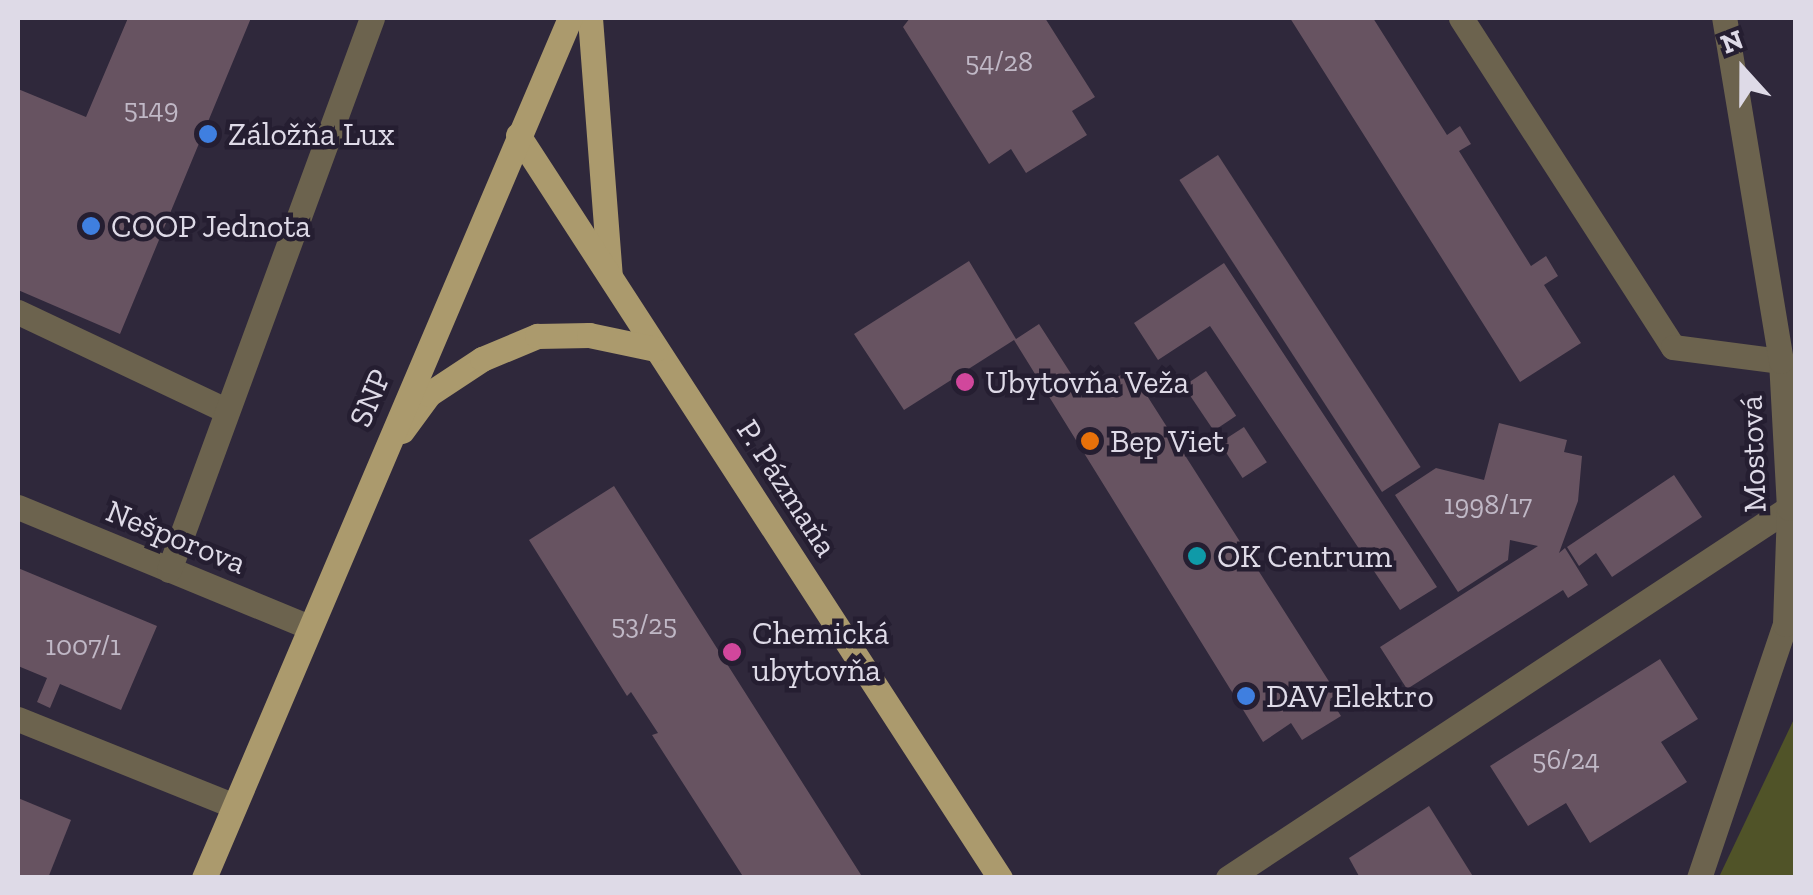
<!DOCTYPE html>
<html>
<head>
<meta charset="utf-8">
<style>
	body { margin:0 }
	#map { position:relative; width:1813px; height:895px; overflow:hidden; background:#2f283b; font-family:"Zilla Slab",serif }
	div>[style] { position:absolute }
	.green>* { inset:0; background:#505328 }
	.building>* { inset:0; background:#675361; transform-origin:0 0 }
	.minor>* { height:25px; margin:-12.5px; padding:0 12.5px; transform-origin:12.5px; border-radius:12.5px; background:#6c634e }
	.major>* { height:25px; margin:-12.5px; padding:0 12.5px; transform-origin:12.5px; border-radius:12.5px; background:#ab9a6d }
	.dots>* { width:28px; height:28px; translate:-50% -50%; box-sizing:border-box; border:5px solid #251e31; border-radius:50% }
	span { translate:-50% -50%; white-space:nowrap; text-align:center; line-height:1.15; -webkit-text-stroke:9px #251e31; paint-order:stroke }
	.number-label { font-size:28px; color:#c0b8c6 }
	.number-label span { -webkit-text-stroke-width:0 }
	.poi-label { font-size:32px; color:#dedae7 }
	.left { translate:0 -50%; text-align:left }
	.street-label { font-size:32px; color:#dedae7 }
	.frame { position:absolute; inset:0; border:20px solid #dedae7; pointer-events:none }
	.north { position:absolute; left:1693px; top:20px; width:100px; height:100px; -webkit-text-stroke:8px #251e31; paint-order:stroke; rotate:339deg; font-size:28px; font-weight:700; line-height:40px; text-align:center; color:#dedae7 }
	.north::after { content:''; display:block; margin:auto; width:35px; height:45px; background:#dedae7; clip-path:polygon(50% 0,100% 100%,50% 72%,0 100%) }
</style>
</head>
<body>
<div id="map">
	<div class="green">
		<div style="clip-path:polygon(1795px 717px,1795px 877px,1719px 877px)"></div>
	</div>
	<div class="building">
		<div style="clip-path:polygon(128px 18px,251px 18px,120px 334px,18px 290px,18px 89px,86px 117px)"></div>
		<div style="clip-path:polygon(910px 18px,1045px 18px,1095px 97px,1072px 111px,1087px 135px,1026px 173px,1011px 149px,989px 164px,903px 27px)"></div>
		<div style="clip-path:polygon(1290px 18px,1373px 18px,1447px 135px,1460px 126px,1471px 144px,1459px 151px,1531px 266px,1546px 256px,1558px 276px,1544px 285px,1581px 343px,1520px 382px)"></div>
		<div style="left:1218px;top:155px;width:372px;height:46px;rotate:57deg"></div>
		<div style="clip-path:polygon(969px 261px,1016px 339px,1039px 324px,1086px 397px,1130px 369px,1337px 694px,1330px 699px,1341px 716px,1302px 740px,1291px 723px,1263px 742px,1014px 340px,904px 410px,854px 334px)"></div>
		<div style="clip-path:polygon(1224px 263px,1437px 587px,1400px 610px,1210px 326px,1158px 360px,1134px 323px)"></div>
		<div style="left:1206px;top:371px;width:54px;height:27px;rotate:56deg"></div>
		<div style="clip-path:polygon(1499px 423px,1567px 440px,1564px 452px,1582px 456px,1578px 501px,1559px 553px,1565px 548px,1588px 585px,1568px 598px,1563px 590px,1407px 689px,1380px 647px,1538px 546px,1510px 540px,1508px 560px,1458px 592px,1395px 495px,1436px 468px,1484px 480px)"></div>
		<div style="left:1244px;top:427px;width:42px;height:29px;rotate:57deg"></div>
		<div style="clip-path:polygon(1674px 475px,1702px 517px,1612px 577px,1596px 553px,1579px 566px,1567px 547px)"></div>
		<div style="clip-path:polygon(614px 486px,863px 878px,744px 878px,652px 735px,658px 733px,631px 692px,627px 696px,529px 540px)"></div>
		<div style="clip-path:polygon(18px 568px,157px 626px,121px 710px,60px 684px,50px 708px,37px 702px,47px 678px,18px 666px)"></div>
		<div style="clip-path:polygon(1660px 659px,1698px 719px,1661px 742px,1687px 782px,1590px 843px,1566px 803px,1528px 826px,1490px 766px)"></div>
		<div style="clip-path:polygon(18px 798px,71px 820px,48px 878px,18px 878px)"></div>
		<div style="clip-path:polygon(1429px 806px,1474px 878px,1360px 878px,1349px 858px)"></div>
	</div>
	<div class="minor">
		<div style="left:1461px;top:18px;width:391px;rotate:57.2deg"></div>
		<div style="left:1673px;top:347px;width:109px;rotate:7.4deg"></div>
		<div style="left:18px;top:312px;width:229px;rotate:25.3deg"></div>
		<div style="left:18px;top:507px;width:315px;rotate:22.4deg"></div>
		<div style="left:169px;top:570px;width:588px;rotate:-69.81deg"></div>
		<div style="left:18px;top:719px;width:233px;rotate:21.9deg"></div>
		<div style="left:1228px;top:878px;width:672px;rotate:-33.41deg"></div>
		<div style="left:1699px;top:878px;width:268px;rotate:-71.3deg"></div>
		<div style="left:1785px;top:624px;width:116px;rotate:-88deg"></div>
		<div style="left:1789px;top:508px;width:147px;rotate:-93.1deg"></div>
		<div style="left:1781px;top:361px;width:348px;rotate:-99.4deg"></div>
	</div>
	<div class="major">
		<div style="left:590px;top:18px;width:258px;rotate:85.6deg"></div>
		<div style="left:518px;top:135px;width:886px;rotate:57.03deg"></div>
		<div style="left:402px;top:431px;width:46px;rotate:-53.9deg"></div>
		<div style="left:429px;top:394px;width:64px;rotate:-33.4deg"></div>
		<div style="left:482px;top:359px;width:60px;rotate:-22.7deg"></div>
		<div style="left:537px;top:336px;width:52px;rotate:-1.1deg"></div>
		<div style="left:589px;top:335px;width:68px;rotate:11.8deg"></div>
		<div style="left:204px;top:878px;width:935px;rotate:-66.95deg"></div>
	</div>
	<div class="dots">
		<div style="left:208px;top:134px;background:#3f7fe0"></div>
		<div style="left:91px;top:226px;background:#3f7fe0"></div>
		<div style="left:965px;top:382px;background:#d1479c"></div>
		<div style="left:1090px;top:441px;background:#e8710a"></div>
		<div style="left:1197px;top:556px;background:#0f9aa8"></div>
		<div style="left:732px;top:652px;background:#d1479c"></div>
		<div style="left:1246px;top:696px;background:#3f7fe0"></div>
	</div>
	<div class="number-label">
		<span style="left:999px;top:62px">54/28</span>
		<span style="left:151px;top:109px">5149</span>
		<span style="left:1488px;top:505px">1998/17</span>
		<span style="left:644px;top:625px">53/25</span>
		<span style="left:83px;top:646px">1007/1</span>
		<span style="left:1566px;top:760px">56/24</span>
	</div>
	<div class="poi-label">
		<span class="left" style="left:228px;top:134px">Záložňa Lux</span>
		<span class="left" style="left:111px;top:226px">COOP Jednota</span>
		<span class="left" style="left:985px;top:382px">Ubytovňa Veža</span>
		<span class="left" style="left:1110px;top:441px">Bep Viet</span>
		<span class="left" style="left:1217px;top:556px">OK Centrum</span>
		<span class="left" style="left:752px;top:652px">Chemická<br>ubytovňa</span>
		<span class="left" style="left:1266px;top:696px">DAV Elektro</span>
	</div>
	<div class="street-label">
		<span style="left:370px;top:398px;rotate:-67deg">SNP</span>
		<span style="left:1753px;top:454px;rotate:-92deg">Mostová</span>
		<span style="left:787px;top:488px;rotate:57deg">P. Pázmaňa</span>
		<span style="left:176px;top:537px;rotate:22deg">Nešporova</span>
	</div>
	<div class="frame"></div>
	<div class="north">N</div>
</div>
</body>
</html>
